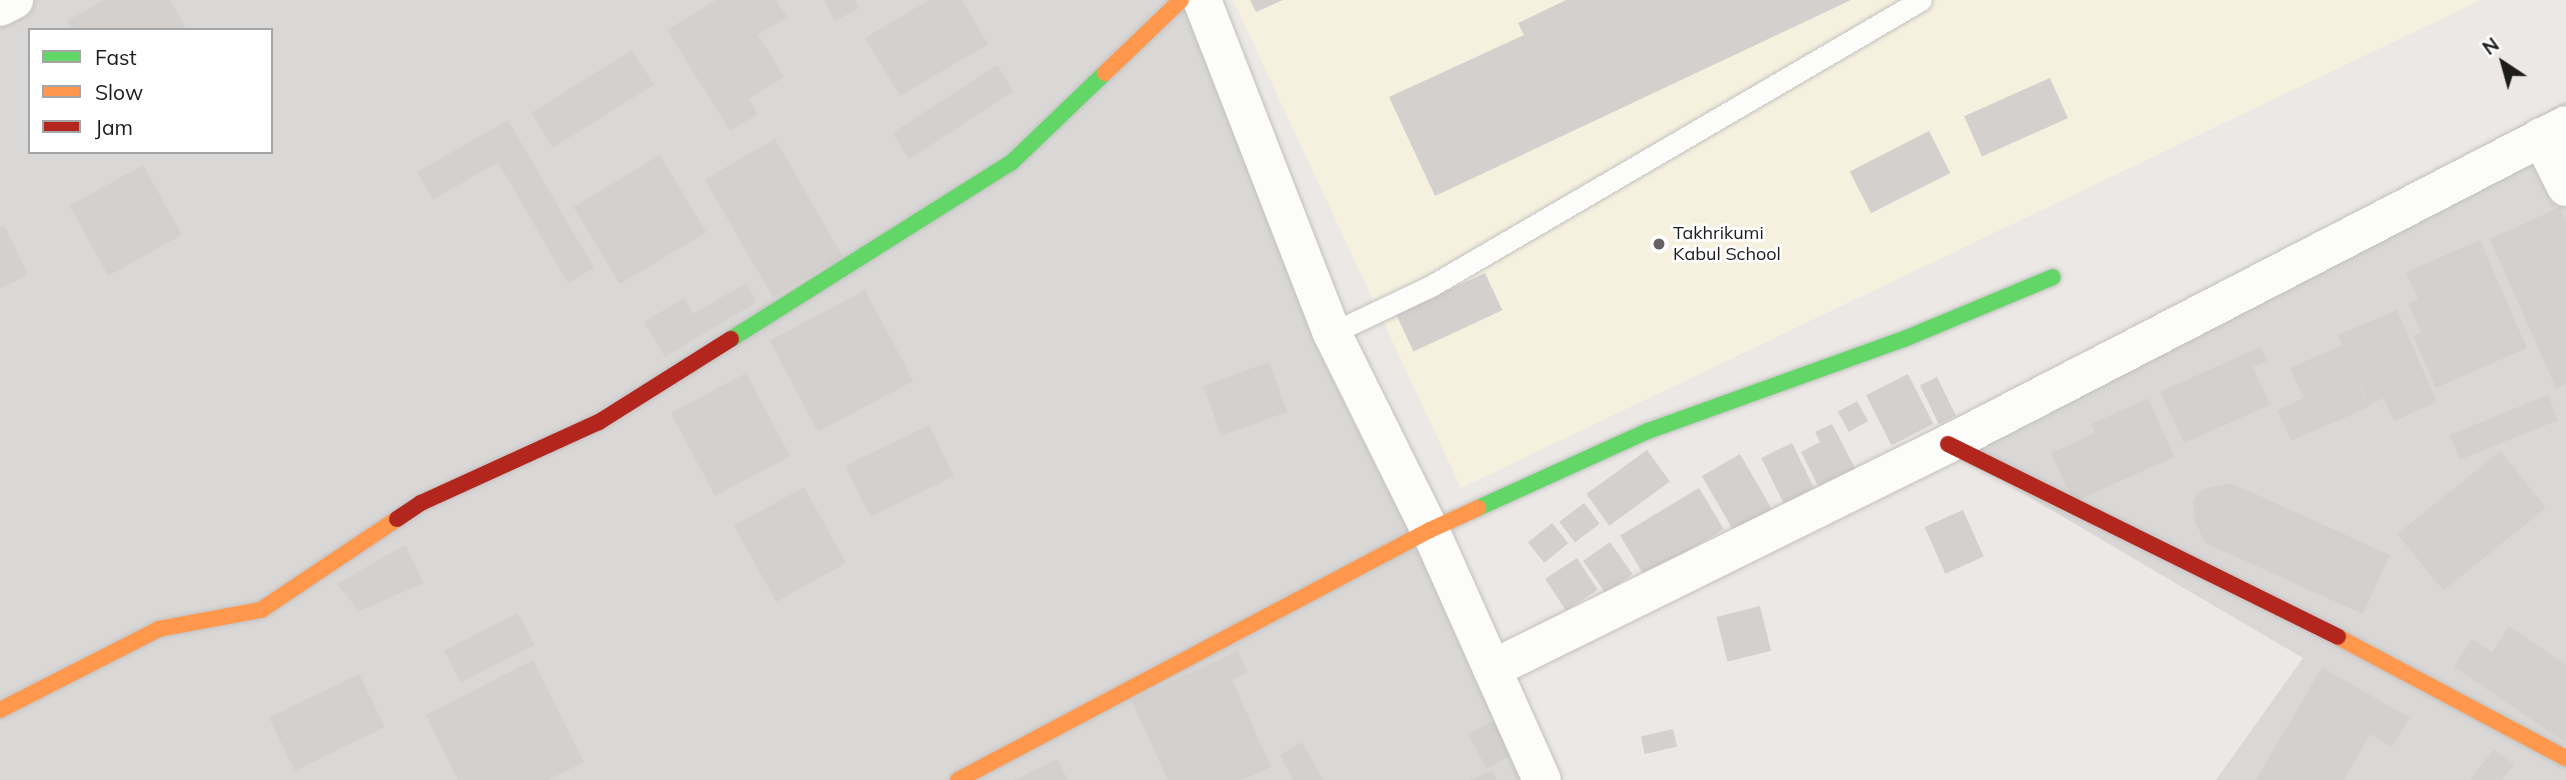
<!DOCTYPE html>
<html>
<head>
<meta charset="utf-8">
<style>
	body { margin:0 }
	#map { position:relative; width:2566px; height:780px; overflow:hidden; background:#ebe8e5; font-family:Mulish,sans-serif }
	div>[style] { position:absolute }
	.residential>* { inset:0; background:#dad8d7 }
	.education>* { inset:0; background:#f6f1df }
	.building>* { inset:0; background:#d3d0ce; transform-origin:0 0 }
	.roads { filter:drop-shadow(0 0 2px #c2c1c0) drop-shadow(0 0 2px #c2c1c0) }
	.lane>* { height:21px; margin:-10.5px; padding:0 10.5px; transform-origin:10.5px; border-radius:10.5px; background:#fcfcfb }
	.street>* { height:38px; margin:-19px; padding:0 19px; transform-origin:19px; border-radius:19px; background:#fcfcfb }
	.fast>* { height:16px; margin:-8px; padding:0 8px; transform-origin:8px; border-radius:8px; background:#63d668 }
	.slow>* { height:16px; margin:-8px; padding:0 8px; transform-origin:8px; border-radius:8px; background:#ff974d }
	.jam>* { height:16px; margin:-8px; padding:0 8px; transform-origin:8px; border-radius:8px; background:#b3261e }
	.dots>* { width:19px; height:19px; translate:-50% -50%; box-sizing:border-box; border:4px solid #fff; border-radius:50% }
	span { translate:-50% -50%; white-space:nowrap; text-align:center; line-height:1.15; -webkit-text-stroke:5px #fff; paint-order:stroke }
	.poi-label { font-size:18px; color:#1d1d1d }
	.left { translate:0 -50%; text-align:left }
	.legend { position:absolute; left:28px; top:28px; width:245px; height:126px; box-sizing:border-box; background:#fff; border:2px solid #a5a5a5; margin:0; padding:9px 12px; list-style:none; font-size:21px; color:#1d1d1d }
	.legend li { display:flex; align-items:center; gap:14px; height:35px }
	.legend b { width:35px; border:2px solid #a5a5a5 }
	.north { position:absolute; left:2468px; top:28px; width:70px; height:70px; -webkit-text-stroke:5px #fff; paint-order:stroke; rotate:324deg; font-size:19px; font-weight:700; line-height:28px; text-align:center; color:#1d1d1d }
	.north::after { content:''; display:block; margin:auto; width:24px; height:32px; background:#1d1d1d; clip-path:polygon(50% 0,100% 100%,50% 72%,0 100%) }
</style>
</head>
<body>
<div id="map">
	<div class="residential">
		<div style="clip-path:polygon(evenodd,0 0,1181px 0,1542px 780px,0 780px,0 0,30px 30px,271px 30px,271px 152px,30px 152px,30px 30px)"></div>
		<div style="clip-path:polygon(2566px 101px,2566px 780px,2216px 780px,2303px 658px,1939px 444px)"></div>
	</div>
	<div class="education">
		<div style="clip-path:polygon(1233px 0,2481px 0,1461px 488px)"></div>
	</div>
	<div class="building">
		<div style="clip-path:polygon(104px 0,170px 0,187px 30px,72px 30px,67px 21px)"></div>
		<div style="clip-path:polygon(716px 0,776px 0,787px 17px,758px 35px,784px 77px,749px 99px,758px 114px,730px 131px,667px 30px)"></div>
		<div style="clip-path:polygon(824px 0,855px 0,859px 8px,835px 21px)"></div>
		<div style="clip-path:polygon(929px 0,962px 0,988px 44px,900px 96px,865px 38px)"></div>
		<div style="clip-path:polygon(1250px 0,1283px 0,1256px 12px)"></div>
		<div style="clip-path:polygon(1566px 0,1851px 0,1435px 196px,1389px 97px,1524px 35px,1518px 23px)"></div>
		<div style="left:632px;top:50px;width:41px;height:119px;rotate:58deg"></div>
		<div style="left:997px;top:65px;width:31px;height:125px;rotate:57deg"></div>
		<div style="left:2050px;top:78px;width:44px;height:94px;rotate:66deg"></div>
		<div style="clip-path:polygon(508px 120px,594px 268px,568px 283px,498px 162px,433px 200px,417px 172px)"></div>
		<div style="left:1929px;top:131px;width:47px;height:89px;rotate:63deg"></div>
		<div style="left:775px;top:139px;width:136px;height:81px;rotate:60deg"></div>
		<div style="left:660px;top:155px;width:90px;height:101px;rotate:59deg"></div>
		<div style="left:143px;top:165px;width:80px;height:84px;rotate:61deg"></div>
		<div style="clip-path:polygon(2560px 207px,2566px 220px,2566px 384px,2556px 388px,2490px 239px)"></div>
		<div style="clip-path:polygon(4px 225px,28px 275px,0 289px,0 227px)"></div>
		<div style="clip-path:polygon(2480px 240px,2527px 348px,2436px 388px,2413px 336px,2421px 333px,2408px 304px,2418px 299px,2406px 272px)"></div>
		<div style="left:1485px;top:273px;width:41px;height:98px;rotate:65deg"></div>
		<div style="clip-path:polygon(746px 283px,757px 302px,665px 357px,644px 322px,684px 298px,693px 314px)"></div>
		<div style="left:865px;top:290px;width:103px;height:108px;rotate:62deg"></div>
		<div style="clip-path:polygon(2397px 310px,2437px 402px,2394px 421px,2384px 398px,2369px 405px,2338px 335px)"></div>
		<div style="clip-path:polygon(2342px 345px,2369px 407px,2291px 441px,2277px 410px,2304px 398px,2290px 368px)"></div>
		<div style="clip-path:polygon(2260px 347px,2267px 361px,2253px 367px,2270px 405px,2184px 443px,2160px 392px)"></div>
		<div style="left:1269px;top:362px;width:53px;height:70px;rotate:70deg"></div>
		<div style="left:746px;top:373px;width:94px;height:85px;rotate:62deg"></div>
		<div style="left:1908px;top:374px;width:56px;height:47px;rotate:63deg"></div>
		<div style="left:1937px;top:377px;width:43px;height:19px;rotate:64deg"></div>
		<div style="left:2548px;top:395px;width:27px;height:106px;rotate:68deg"></div>
		<div style="clip-path:polygon(2148px 398px,2174px 457px,2073px 502px,2051px 453px,2095px 433px,2091px 424px)"></div>
		<div style="left:1857px;top:401px;width:23px;height:22px;rotate:61deg"></div>
		<div style="clip-path:polygon(1832px 424px,1856px 470px,1819px 488px,1801px 452px,1820px 442px,1815px 432px)"></div>
		<div style="left:929px;top:425px;width:57px;height:93px;rotate:64deg"></div>
		<div style="left:1792px;top:443px;width:55px;height:34px;rotate:64deg"></div>
		<div style="left:1647px;top:450px;width:39px;height:75px;rotate:54deg"></div>
		<div style="left:2500px;top:451px;width:73px;height:132px;rotate:51deg"></div>
		<div style="left:1740px;top:454px;width:73px;height:44px;rotate:60deg"></div>
		<div style="clip-path:polygon(2231px 483px,2390px 555px,2363px 614px,2205px 543px,2195px 521px,2193px 503px,2196px 495px,2203px 489px)"></div>
		<div style="left:804px;top:487px;width:87px;height:80px;rotate:61deg"></div>
		<div style="left:1699px;top:488px;width:48px;height:92px;rotate:59deg"></div>
		<div style="left:1584px;top:503px;width:26px;height:31px;rotate:53deg"></div>
		<div style="left:1963px;top:510px;width:51px;height:42px;rotate:66deg"></div>
		<div style="left:1552px;top:523px;width:26px;height:31px;rotate:51deg"></div>
		<div style="left:1610px;top:542px;width:39px;height:33px;rotate:55deg"></div>
		<div style="clip-path:polygon(405px 545px,424px 583px,359px 611px,337px 584px)"></div>
		<div style="left:1577px;top:558px;width:38px;height:38px;rotate:57deg"></div>
		<div style="left:1760px;top:606px;width:46px;height:45px;rotate:76deg"></div>
		<div style="left:518px;top:613px;width:36px;height:83px;rotate:63deg"></div>
		<div style="clip-path:polygon(2509px 626px,2566px 665px,2566px 743px,2454px 667px,2472px 639px,2492px 652px)"></div>
		<div style="clip-path:polygon(1238px 651px,1247px 672px,1232px 680px,1271px 767px,1242px 780px,1168px 780px,1131px 700px)"></div>
		<div style="clip-path:polygon(533px 660px,584px 762px,548px 780px,458px 780px,426px 715px)"></div>
		<div style="clip-path:polygon(2322px 667px,2410px 718px,2392px 747px,2370px 734px,2344px 780px,2256px 780px)"></div>
		<div style="left:359px;top:674px;width:59px;height:100px;rotate:64deg"></div>
		<div style="left:1503px;top:715px;width:39px;height:40px;rotate:61deg"></div>
		<div style="left:1673px;top:729px;width:18px;height:33px;rotate:77deg"></div>
		<div style="clip-path:polygon(1302px 742px,1323px 780px,1293px 780px,1280px 755px)"></div>
		<div style="clip-path:polygon(2494px 749px,2514px 765px,2502px 780px,2470px 780px)"></div>
		<div style="clip-path:polygon(1057px 759px,1068px 780px,1014px 780px)"></div>
		<div style="clip-path:polygon(1492px 770px,1496px 780px,1470px 780px)"></div>
	</div>
	<div class="roads">
		<div class="lane">
			<div style="left:1332px;top:333px;width:110px;rotate:-25.4deg"></div>
			<div style="left:1431px;top:286px;width:567px;rotate:-30.27deg"></div>
		</div>
		<div class="street">
			<div style="left:1202px;top:0;width:357px;rotate:68.7deg"></div>
			<div style="left:1332px;top:333px;width:220px;rotate:63.6deg"></div>
			<div style="left:1430px;top:530px;width:274px;rotate:65.9deg"></div>
			<div style="left:0;top:7px;width:16px;rotate:-27deg"></div>
			<div style="left:2541px;top:137px;width:56px;rotate:63.4deg"></div>
			<div style="left:1492px;top:669px;width:508px;rotate:-26.26deg"></div>
			<div style="left:1948px;top:444px;width:695px;rotate:-27.3deg"></div>
		</div>
		<div class="fast">
			<div style="left:731px;top:339px;width:331px;rotate:-32.2deg"></div>
			<div style="left:1011px;top:163px;width:130px;rotate:-43.8deg"></div>
			<div style="left:1478px;top:508px;width:187px;rotate:-24.4deg"></div>
			<div style="left:1648px;top:431px;width:272px;rotate:-19.8deg"></div>
			<div style="left:1904px;top:339px;width:161px;rotate:-22.6deg"></div>
		</div>
		<div class="slow">
			<div style="left:1105px;top:73px;width:105px;rotate:-43.8deg"></div>
			<div style="left:2338px;top:637px;width:258px;rotate:28deg"></div>
			<div style="left:0;top:710px;width:178px;rotate:-27deg"></div>
			<div style="left:159px;top:629px;width:104px;rotate:-10.6deg"></div>
			<div style="left:261px;top:610px;width:164px;rotate:-33.8deg"></div>
			<div style="left:958px;top:780px;width:534px;rotate:-27.91deg"></div>
			<div style="left:1430px;top:530px;width:53px;rotate:-24.6deg"></div>
		</div>
		<div class="jam">
			<div style="left:1948px;top:444px;width:435px;rotate:26.3deg"></div>
			<div style="left:397px;top:519px;width:29px;rotate:-34deg"></div>
			<div style="left:421px;top:503px;width:196px;rotate:-24.5deg"></div>
			<div style="left:599px;top:422px;width:156px;rotate:-32.2deg"></div>
		</div>
	</div>
	<div class="dots">
		<div style="left:1659px;top:244px;background:#656463"></div>
	</div>
	<div class="poi-label">
		<span class="left" style="left:1673px;top:244px">Takhrikumi<br>Kabul School</span>
	</div>
	<ul class="legend">
	<li><b style="height:9px;background:#63d668"></b>Fast</li>
	<li><b style="height:9px;background:#ff974d"></b>Slow</li>
	<li><b style="height:9px;background:#b3261e"></b>Jam</li>
	</ul>
	<div class="north">N</div>
</div>
</body>
</html>
